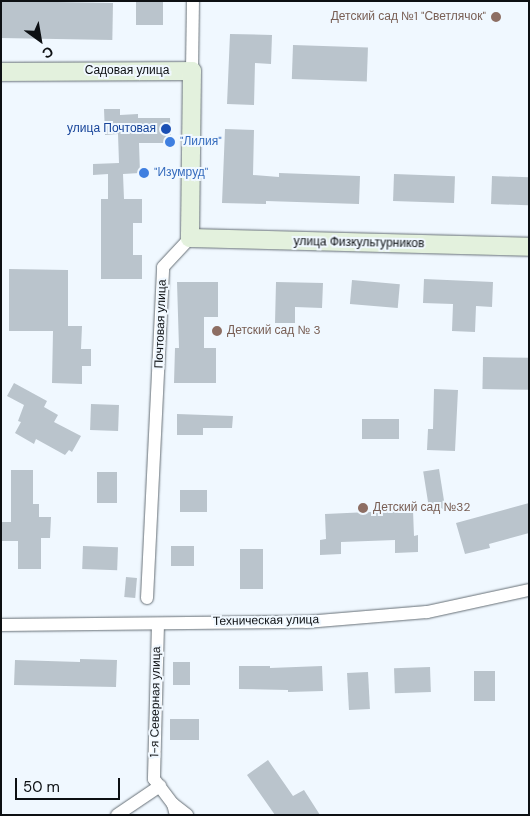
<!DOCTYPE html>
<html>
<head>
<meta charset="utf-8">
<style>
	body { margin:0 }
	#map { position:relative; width:530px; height:816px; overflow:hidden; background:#f0f8ff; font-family:"DM Sans",sans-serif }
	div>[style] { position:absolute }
	.building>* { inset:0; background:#bac4cc; transform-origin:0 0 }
	.roads { filter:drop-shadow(0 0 1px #666f76) drop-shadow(0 0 1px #666f76) }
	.street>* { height:12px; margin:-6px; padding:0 6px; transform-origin:6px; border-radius:6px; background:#fff }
	.secondary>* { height:18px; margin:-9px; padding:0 9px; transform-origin:9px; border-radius:9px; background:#e3f1dd }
	.dots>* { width:14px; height:14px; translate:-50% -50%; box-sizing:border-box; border:2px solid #f0f8ff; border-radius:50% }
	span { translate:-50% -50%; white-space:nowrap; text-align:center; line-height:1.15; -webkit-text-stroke:4px #f0f8ff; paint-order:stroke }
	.education-label { font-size:12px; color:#785e54 }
	.right { translate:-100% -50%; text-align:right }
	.left { translate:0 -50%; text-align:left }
	.street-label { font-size:12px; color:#0d1013 }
	.transit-label { font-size:12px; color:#164399 }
	.shop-label { font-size:12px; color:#366cbe }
	.frame { position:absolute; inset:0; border:2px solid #0d1013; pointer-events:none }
	.north { position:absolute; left:15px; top:15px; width:50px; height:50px; -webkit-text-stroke:4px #f0f8ff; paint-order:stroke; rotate:148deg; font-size:14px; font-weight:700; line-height:20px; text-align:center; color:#0d1013 }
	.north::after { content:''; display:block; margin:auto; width:18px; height:22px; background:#0d1013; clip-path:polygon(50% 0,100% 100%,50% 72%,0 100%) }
	.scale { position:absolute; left:15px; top:778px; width:105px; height:22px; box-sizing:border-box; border:2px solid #0d1013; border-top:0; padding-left:6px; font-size:15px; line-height:18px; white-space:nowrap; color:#0d1013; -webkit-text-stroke:4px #f0f8ff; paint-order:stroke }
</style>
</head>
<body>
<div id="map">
	<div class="building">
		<div style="left:1px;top:1px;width:112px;height:37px;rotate:1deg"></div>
		<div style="left:136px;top:1px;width:27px;height:24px"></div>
		<div style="clip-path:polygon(230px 34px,272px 35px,271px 64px,255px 63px,254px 105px,227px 104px)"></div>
		<div style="left:293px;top:45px;width:75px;height:34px;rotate:2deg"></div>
		<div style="clip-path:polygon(104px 109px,120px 109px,120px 115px,138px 114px,138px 118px,170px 118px,171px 143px,139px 143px,140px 173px,123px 174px,124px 199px,142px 199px,142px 223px,133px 223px,133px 255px,142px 255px,142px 279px,101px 279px,101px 199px,108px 199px,108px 174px,93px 175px,93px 164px,119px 163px,118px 134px,105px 135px)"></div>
		<div style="clip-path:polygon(225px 129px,254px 130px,253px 175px,279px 177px,279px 173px,360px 176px,359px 204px,266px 201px,266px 204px,222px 203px)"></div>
		<div style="left:394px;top:174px;width:61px;height:27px;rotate:2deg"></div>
		<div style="left:492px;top:176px;width:37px;height:28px;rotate:2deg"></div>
		<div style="clip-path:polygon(9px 269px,68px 270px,68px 326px,82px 326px,81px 349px,91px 349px,91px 366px,82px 366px,82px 384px,52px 383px,53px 331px,9px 331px)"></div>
		<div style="clip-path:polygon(424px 279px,493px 282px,492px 307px,476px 306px,475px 332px,452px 331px,453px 304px,423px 303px)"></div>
		<div style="left:352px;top:280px;width:48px;height:24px;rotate:5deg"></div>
		<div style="clip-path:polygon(177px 282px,218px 282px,218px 317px,204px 317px,204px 348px,216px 348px,216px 383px,174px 383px,175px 348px,179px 348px)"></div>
		<div style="clip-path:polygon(276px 282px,323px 283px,322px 308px,295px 307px,295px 323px,275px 323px)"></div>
		<div style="left:483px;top:357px;width:46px;height:32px;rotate:1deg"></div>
		<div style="clip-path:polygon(14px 383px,47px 401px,44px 407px,58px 415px,54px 422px,81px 436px,72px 452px,69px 450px,65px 455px,36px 439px,34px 444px,15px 433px,21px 422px,18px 421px,24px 405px,7px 396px)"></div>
		<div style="clip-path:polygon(434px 389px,458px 390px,455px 451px,427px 450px,428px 429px,433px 429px)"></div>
		<div style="left:91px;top:404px;width:28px;height:26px;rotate:2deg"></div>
		<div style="clip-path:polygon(177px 414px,233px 416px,232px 428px,203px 428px,203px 435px,177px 435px)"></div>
		<div style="left:362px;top:419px;width:37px;height:20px"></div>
		<div style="left:439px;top:469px;width:40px;height:16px;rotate:81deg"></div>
		<div style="clip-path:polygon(11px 470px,33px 470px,33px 504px,39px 504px,39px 517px,51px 517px,50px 538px,41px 538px,41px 569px,18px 569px,18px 541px,1px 541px,1px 522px,11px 522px)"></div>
		<div style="left:97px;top:472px;width:20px;height:31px"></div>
		<div style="left:180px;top:490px;width:27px;height:22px"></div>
		<div style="clip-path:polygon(529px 503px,529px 533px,489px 544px,490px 548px,465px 554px,456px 523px)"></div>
		<div style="clip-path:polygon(413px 510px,414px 536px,418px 535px,418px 552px,395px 553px,395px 540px,341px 542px,341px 554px,320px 555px,320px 540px,326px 539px,325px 514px)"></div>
		<div style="left:83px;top:546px;width:35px;height:23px;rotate:2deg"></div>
		<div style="left:171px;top:546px;width:23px;height:20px"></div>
		<div style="left:240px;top:549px;width:23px;height:40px"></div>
		<div style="left:126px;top:577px;width:11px;height:20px;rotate:5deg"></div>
		<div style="clip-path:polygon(80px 659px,117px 660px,116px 687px,14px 685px,15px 660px,80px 662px)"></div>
		<div style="left:173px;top:662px;width:17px;height:23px"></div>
		<div style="clip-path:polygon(239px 666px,270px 666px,270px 668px,322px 666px,323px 691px,288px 692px,288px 690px,239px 689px)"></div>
		<div style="left:430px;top:667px;width:25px;height:36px;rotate:88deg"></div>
		<div style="left:474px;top:671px;width:21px;height:30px"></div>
		<div style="left:368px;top:672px;width:37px;height:21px;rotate:87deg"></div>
		<div style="left:170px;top:719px;width:29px;height:21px"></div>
		<div style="clip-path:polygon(268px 760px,293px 796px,304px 790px,320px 815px,275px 815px,247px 775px)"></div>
	</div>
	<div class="roads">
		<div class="street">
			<div style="left:192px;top:71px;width:70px;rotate:-89.2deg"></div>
			<div style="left:147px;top:598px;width:331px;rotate:-87.2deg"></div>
			<div style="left:163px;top:267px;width:40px;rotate:-47deg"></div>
			<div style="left:158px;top:624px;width:155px;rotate:91.5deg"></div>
			<div style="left:154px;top:779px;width:31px;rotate:53deg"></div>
			<div style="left:173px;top:804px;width:11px;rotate:75deg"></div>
			<div style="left:1px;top:625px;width:305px;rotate:-0.6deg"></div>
			<div style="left:306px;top:622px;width:121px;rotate:-4.7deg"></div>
			<div style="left:427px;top:612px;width:104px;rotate:-12.2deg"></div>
			<div style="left:173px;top:804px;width:18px;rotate:38deg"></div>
			<div style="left:117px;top:815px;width:52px;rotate:-34deg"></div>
		</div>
		<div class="secondary">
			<div style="left:1px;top:72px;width:191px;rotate:-0.3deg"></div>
			<div style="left:192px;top:71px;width:167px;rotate:90.7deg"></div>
			<div style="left:190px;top:238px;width:339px;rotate:1.5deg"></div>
		</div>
	</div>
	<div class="dots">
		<div style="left:496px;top:17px;background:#8d6e63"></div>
		<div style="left:166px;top:129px;background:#1a4fb4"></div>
		<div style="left:170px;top:142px;background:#3f7fe0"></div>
		<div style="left:144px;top:173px;background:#3f7fe0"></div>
		<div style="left:217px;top:331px;background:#8d6e63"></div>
		<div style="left:363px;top:508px;background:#8d6e63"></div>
	</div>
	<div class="education-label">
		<span class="right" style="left:486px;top:17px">Детский сад №1 "Светлячок"</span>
		<span class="left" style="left:227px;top:331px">Детский сад № 3</span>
		<span class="left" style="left:373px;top:508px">Детский сад №32</span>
	</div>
	<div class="street-label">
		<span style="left:127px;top:71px">Садовая улица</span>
		<span style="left:359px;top:243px;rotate:1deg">улица Физкультурников</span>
		<span style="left:161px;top:324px;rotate:-88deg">Почтовая улица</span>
		<span style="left:266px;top:621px;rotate:-1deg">Техническая улица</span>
		<span style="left:156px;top:702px;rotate:-89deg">1-я Северная улица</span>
	</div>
	<div class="transit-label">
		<span class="right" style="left:156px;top:129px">улица Почтовая</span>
	</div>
	<div class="shop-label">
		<span class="left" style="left:180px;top:142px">"Лилия"</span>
		<span class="left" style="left:154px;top:173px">"Изумруд"</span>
	</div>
	<div class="frame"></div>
	<div class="north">С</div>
	<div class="scale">50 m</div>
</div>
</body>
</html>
